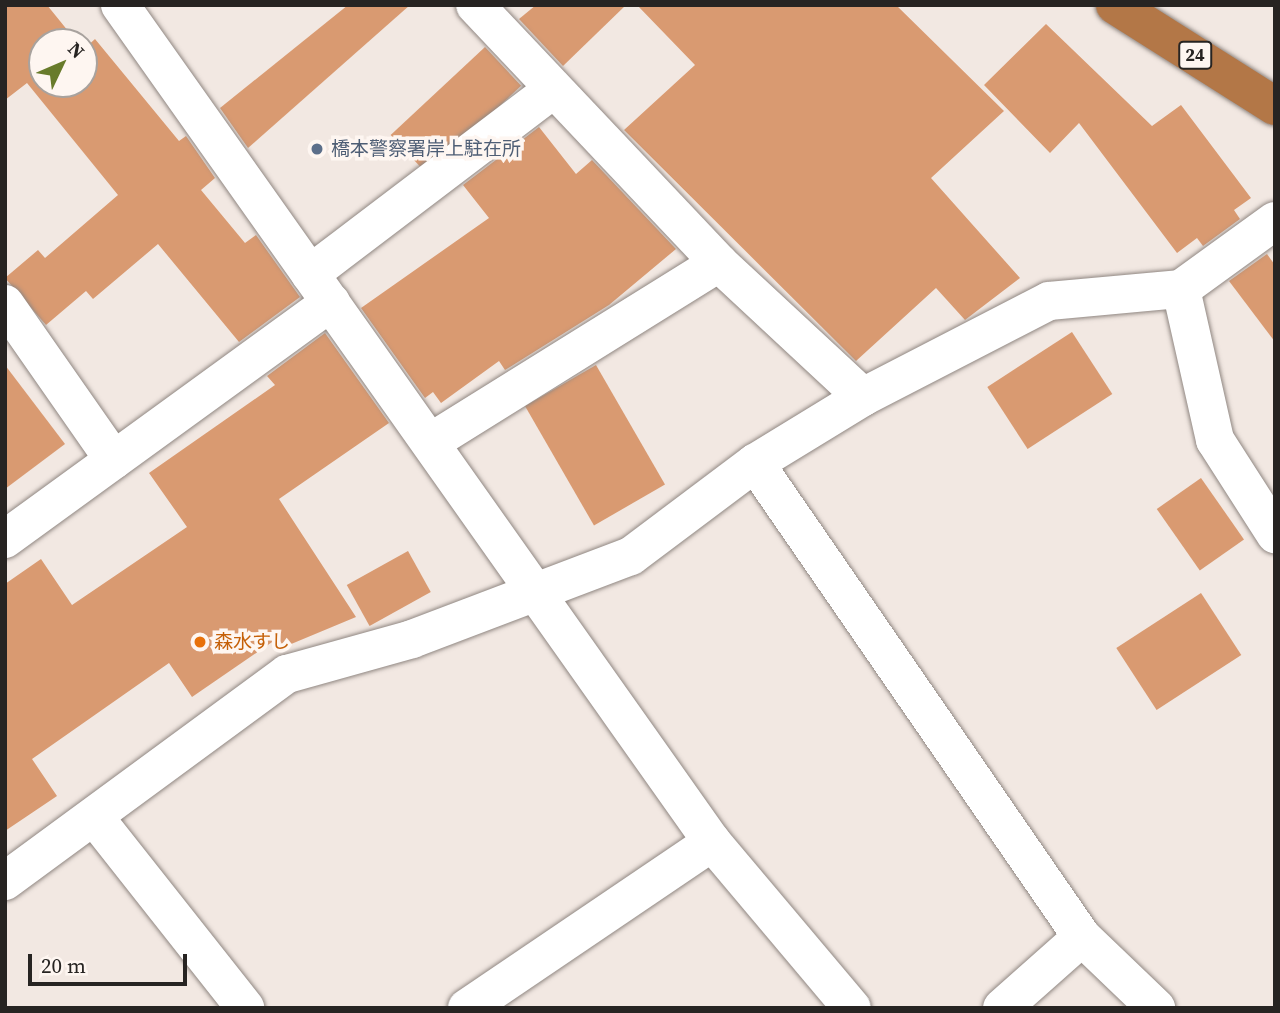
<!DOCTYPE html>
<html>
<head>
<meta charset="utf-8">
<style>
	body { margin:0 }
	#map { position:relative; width:1280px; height:1013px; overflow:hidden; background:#f2e8e2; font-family:"Source Serif 4","Noto Sans JP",serif }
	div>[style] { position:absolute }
	.building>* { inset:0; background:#d99a71; transform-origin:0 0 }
	.roads { filter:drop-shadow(0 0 2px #908782) drop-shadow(0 0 2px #908782) }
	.minor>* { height:38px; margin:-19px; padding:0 19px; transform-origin:19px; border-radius:19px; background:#fff }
	.highway>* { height:38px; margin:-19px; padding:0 19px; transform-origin:19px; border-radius:19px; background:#b37747 }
	.dots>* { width:19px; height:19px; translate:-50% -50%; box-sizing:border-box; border:4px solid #fef6f1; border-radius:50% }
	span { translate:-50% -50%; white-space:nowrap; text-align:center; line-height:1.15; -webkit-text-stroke:7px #fef6f1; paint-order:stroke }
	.shield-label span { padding:2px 5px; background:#fef6f1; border:2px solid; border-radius:5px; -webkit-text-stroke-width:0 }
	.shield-label { font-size:18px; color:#272422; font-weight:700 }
	.service-label { font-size:19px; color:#4e5e75 }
	.left { translate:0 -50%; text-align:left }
	.food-label { font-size:19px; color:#c56008 }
	.frame { position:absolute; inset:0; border:7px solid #272422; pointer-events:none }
	.north { position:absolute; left:28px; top:28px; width:70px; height:70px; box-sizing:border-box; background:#fef6f1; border:2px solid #a8a29e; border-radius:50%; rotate:46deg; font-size:19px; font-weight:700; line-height:28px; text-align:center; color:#272422 }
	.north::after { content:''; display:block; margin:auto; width:24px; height:32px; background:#687b2b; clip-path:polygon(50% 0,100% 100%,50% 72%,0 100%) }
	.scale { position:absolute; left:28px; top:954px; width:159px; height:32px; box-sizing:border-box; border:4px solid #272422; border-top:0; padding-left:9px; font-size:21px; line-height:24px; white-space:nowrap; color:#272422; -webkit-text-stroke:5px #fef6f1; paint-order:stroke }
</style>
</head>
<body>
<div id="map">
	<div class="building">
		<div style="clip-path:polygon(5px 5px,47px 5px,77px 42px,42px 42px,42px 84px,84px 84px,84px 49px,95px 39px,179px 141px,186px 136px,215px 178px,201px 190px,245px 243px,256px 235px,300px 297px,239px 342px,158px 244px,93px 299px,86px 291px,46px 325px,5px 278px,38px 250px,45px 258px,118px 195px,27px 83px,5px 100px)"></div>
		<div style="clip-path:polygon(348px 5px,410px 5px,248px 148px,220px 108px)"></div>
		<div style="clip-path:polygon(536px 5px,626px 5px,563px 66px,519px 19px)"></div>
		<div style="clip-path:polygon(637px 5px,896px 5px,1004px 111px,931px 178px,1020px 278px,965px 320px,936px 288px,856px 361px,624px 130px,695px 65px)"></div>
		<div style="clip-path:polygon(1046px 24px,1152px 126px,1181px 105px,1251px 198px,1234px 210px,1240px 219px,1203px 246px,1197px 238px,1177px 253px,1079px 123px,1050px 153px,984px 85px)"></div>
		<div style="left:485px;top:47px;width:53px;height:129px;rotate:47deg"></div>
		<div style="clip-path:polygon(539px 127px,576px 174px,592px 160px,676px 249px,609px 305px,505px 370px,499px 361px,441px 403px,433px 392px,425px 398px,361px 308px,489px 218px,463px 185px)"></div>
		<div style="clip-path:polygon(1267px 254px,1275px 265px,1275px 342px,1229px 281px)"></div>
		<div style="left:1072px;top:332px;width:74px;height:101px;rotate:57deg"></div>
		<div style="clip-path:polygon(325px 333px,389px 423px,279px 499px,356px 617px,284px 647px,278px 638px,192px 697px,169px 663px,32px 759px,57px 796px,5px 831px,5px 584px,41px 559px,72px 605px,187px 527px,149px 473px,275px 385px,267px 376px)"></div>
		<div style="clip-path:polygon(5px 365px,65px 444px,5px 489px)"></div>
		<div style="left:596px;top:365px;width:138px;height:82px;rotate:60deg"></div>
		<div style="left:1201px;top:478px;width:75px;height:54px;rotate:55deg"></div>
		<div style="left:408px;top:551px;width:47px;height:70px;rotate:61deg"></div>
		<div style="left:1201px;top:593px;width:74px;height:101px;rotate:57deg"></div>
	</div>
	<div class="roads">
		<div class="minor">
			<div style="left:120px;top:5px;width:1025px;rotate:54.73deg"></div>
			<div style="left:712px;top:842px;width:217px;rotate:49.9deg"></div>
			<div style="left:310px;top:274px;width:304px;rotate:-37.2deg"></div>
			<div style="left:1181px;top:289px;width:155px;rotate:77.3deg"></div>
			<div style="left:1215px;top:440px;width:112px;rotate:57.4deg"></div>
			<div style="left:5px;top:304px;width:190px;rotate:55.1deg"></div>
			<div style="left:863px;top:397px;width:209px;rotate:-27.3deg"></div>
			<div style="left:1049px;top:301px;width:133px;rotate:-5.2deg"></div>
			<div style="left:1181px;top:289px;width:116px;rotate:-35.9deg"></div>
			<div style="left:431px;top:442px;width:339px;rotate:-31.9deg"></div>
			<div style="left:755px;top:463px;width:576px;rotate:55.4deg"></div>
			<div style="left:1082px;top:937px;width:103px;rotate:43.8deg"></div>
			<div style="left:5px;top:539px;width:403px;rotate:-36deg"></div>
			<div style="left:96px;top:819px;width:241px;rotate:51.7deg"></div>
			<div style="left:5px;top:881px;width:350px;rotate:-36.3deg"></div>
			<div style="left:287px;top:674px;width:130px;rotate:-15.6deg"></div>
			<div style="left:412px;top:639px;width:234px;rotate:-20.8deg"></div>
			<div style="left:631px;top:556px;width:155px;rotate:-36.9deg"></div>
			<div style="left:755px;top:463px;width:127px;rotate:-31.4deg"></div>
			<div style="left:863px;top:397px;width:197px;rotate:-137.1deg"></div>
			<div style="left:719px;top:263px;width:355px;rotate:-133.4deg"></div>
			<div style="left:467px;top:1008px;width:296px;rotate:-34.1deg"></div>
			<div style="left:1002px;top:1008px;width:107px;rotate:-41.6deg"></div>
		</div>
		<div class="highway">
			<div style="left:1115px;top:5px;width:189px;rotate:32.3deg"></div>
		</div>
	</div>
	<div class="dots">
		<div style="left:317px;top:149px;background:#5c6f8a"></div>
		<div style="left:200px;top:642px;background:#e8710a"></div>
	</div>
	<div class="shield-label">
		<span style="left:1195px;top:55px">24</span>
	</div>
	<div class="service-label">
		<span class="left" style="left:331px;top:149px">橋本警察署岸上駐在所</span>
	</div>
	<div class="food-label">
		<span class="left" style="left:214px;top:642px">森水すし</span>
	</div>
	<div class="frame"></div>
	<div class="north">N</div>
	<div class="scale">20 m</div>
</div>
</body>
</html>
